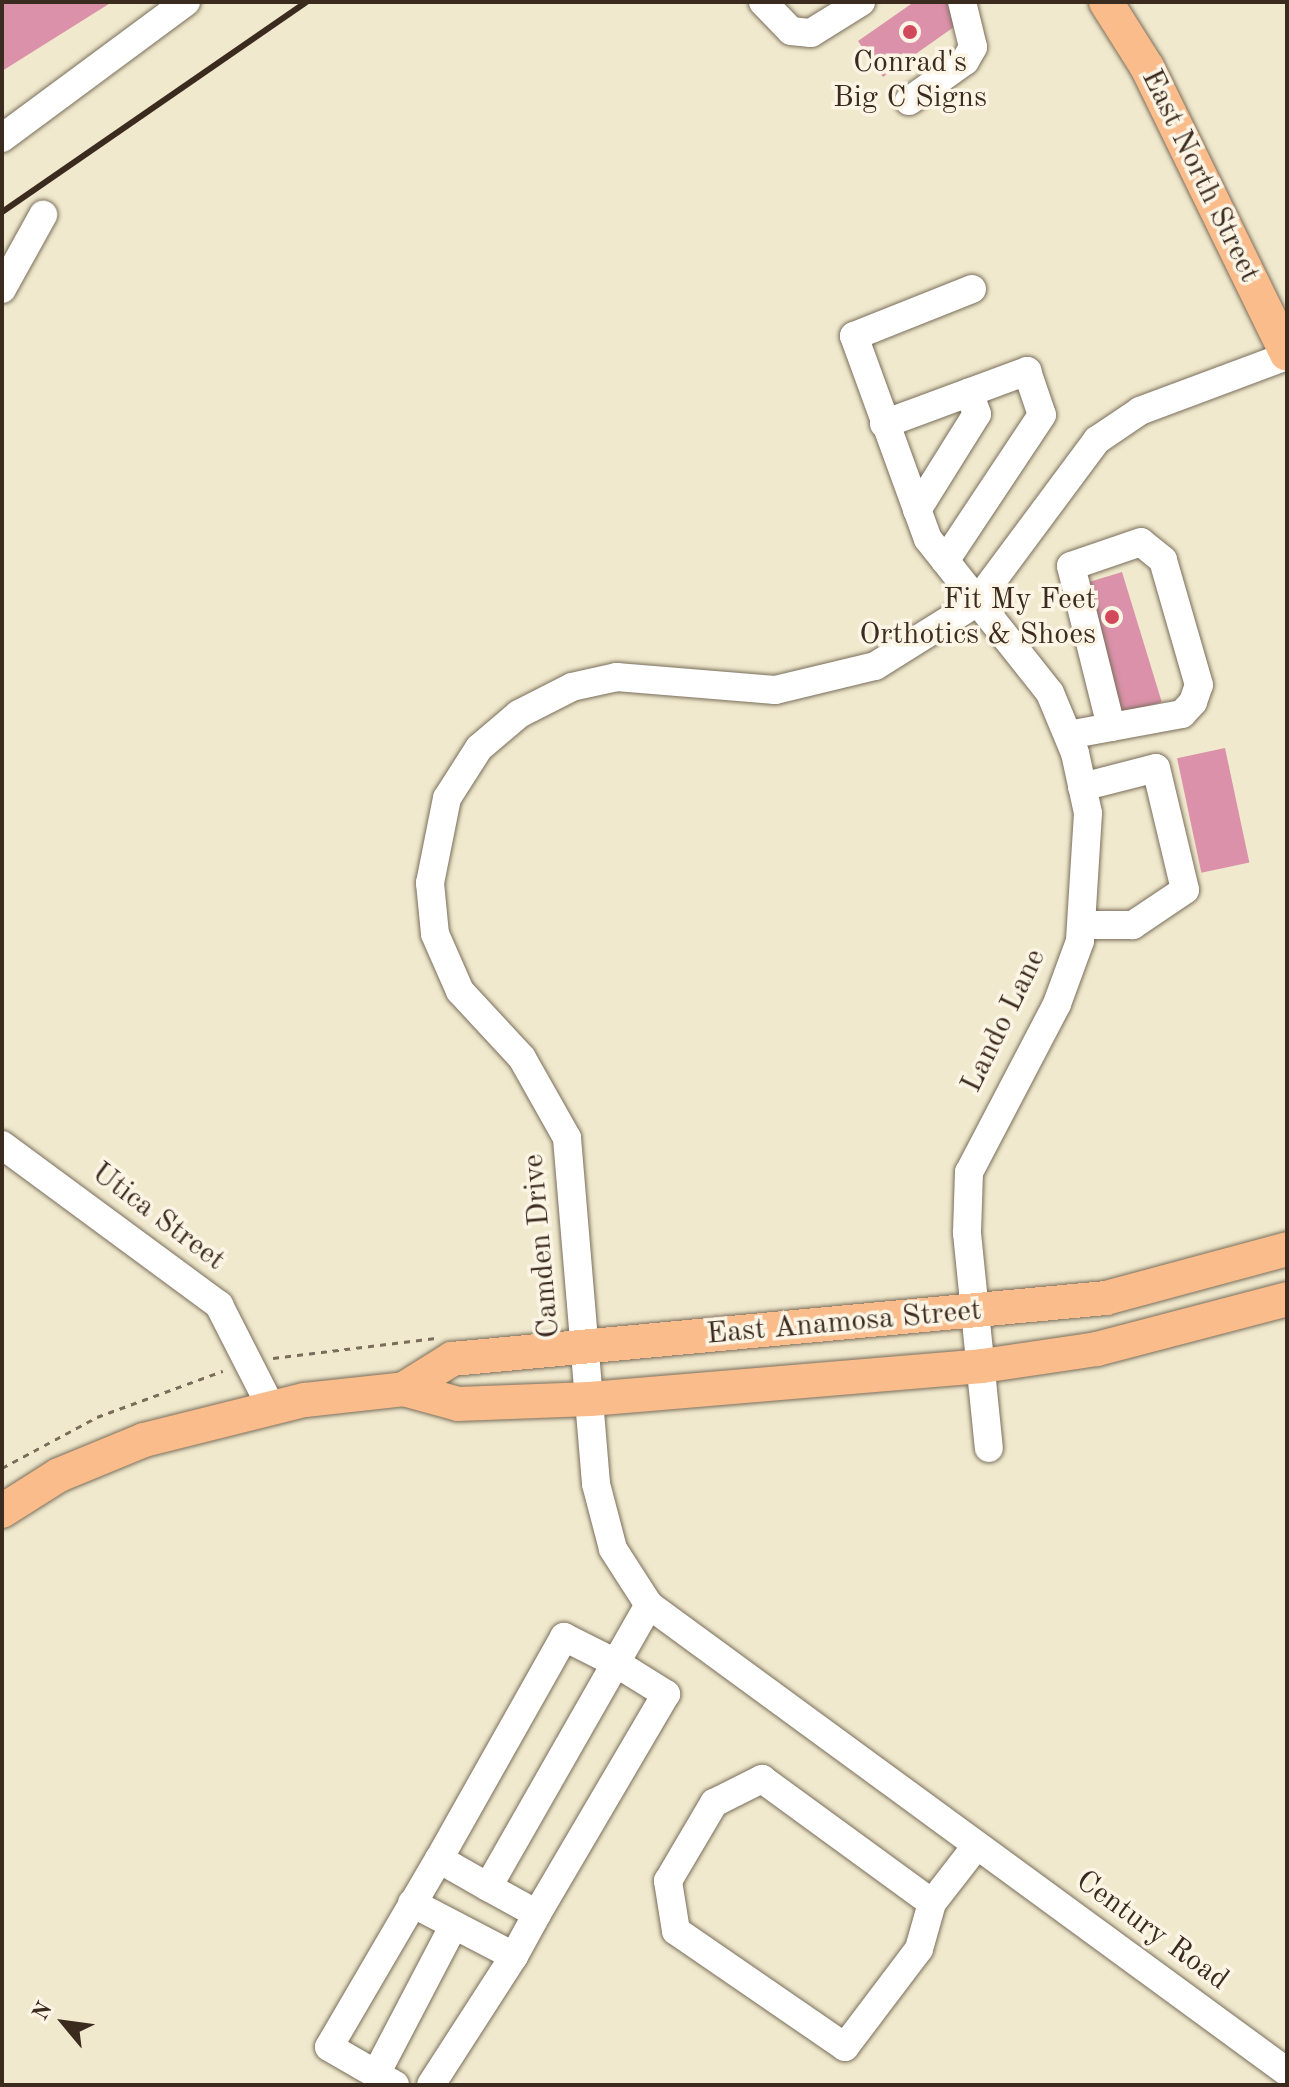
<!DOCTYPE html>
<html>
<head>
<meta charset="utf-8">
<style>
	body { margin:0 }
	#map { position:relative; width:1289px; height:2087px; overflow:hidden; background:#f0e9cd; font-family:"Old Standard TT",serif }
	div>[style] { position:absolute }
	.building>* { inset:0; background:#da91a9; transform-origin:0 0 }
	.path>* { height:3px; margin-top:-1.5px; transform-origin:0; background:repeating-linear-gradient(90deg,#7a6d5b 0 6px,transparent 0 12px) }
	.roads { filter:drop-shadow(0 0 2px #7a6d5b) drop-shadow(0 0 2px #7a6d5b) }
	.minor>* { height:28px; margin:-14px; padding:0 14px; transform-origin:14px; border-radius:14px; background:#fff }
	.major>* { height:34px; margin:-17px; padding:0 17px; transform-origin:17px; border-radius:17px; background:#f9bc8a }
	.rail>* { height:6px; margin:-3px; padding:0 3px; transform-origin:3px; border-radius:3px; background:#3b2a1e }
	.dots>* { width:22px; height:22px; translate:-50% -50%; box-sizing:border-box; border:4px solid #fcf5e5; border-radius:50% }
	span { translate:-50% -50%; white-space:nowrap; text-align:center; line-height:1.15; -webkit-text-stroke:7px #fcf5e5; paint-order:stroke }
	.poi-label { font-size:30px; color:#3b2a1e }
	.right { translate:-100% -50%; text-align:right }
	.street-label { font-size:30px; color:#3b2a1e }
	.frame { position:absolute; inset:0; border:4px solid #3b2a1e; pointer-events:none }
	.north { position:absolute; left:24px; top:1983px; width:80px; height:80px; -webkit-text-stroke:6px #fcf5e5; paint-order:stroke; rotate:299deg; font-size:22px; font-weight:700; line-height:32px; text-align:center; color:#3b2a1e }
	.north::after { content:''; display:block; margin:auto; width:28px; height:36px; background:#3b2a1e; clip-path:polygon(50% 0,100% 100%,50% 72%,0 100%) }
</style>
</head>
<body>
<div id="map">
	<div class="building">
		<div style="clip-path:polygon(2px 2px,112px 2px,2px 71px)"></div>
		<div style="clip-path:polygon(914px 2px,947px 2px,961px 22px,883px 77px,858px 41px)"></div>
		<div style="left:1122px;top:572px;width:136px;height:42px;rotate:73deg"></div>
		<div style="left:1225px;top:748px;width:117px;height:49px;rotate:78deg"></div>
	</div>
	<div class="path">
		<div style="left:273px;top:1358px;width:164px;rotate:-7deg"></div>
		<div style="left:2px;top:1468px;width:108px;rotate:-28.2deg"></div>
		<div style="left:97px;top:1417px;width:134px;rotate:-20.1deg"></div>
	</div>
	<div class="roads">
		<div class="minor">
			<div style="left:763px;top:2px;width:40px;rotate:46deg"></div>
			<div style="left:791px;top:31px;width:20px;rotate:6deg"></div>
			<div style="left:811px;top:33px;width:59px;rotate:-31.8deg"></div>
			<div style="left:909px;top:101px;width:69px;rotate:-35.5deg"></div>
			<div style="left:965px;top:61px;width:16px;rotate:-60deg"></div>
			<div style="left:973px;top:47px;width:46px;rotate:-103.7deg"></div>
			<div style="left:2px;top:138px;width:229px;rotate:-36.5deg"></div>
			<div style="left:2px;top:289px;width:85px;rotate:-61deg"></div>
			<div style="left:972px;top:289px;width:127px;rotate:158.3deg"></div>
			<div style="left:854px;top:336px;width:216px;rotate:70deg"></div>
			<div style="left:928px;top:539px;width:196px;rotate:51.6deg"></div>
			<div style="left:1050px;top:693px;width:65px;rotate:67.4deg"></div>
			<div style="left:1075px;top:753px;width:61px;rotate:77.8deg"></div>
			<div style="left:1088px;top:813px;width:128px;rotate:93.6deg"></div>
			<div style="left:1080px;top:941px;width:67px;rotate:110.1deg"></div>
			<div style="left:1057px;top:1004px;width:190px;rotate:117.6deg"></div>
			<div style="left:969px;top:1172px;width:61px;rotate:91.9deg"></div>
			<div style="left:967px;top:1233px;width:216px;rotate:84.2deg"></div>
			<div style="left:1287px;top:356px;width:157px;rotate:159.5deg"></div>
			<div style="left:1140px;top:411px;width:52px;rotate:146deg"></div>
			<div style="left:1097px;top:440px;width:203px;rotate:126.6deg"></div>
			<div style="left:976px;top:603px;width:119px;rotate:148deg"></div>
			<div style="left:875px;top:666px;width:103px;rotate:166.5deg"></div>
			<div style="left:775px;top:690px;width:159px;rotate:-175.3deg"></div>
			<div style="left:617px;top:677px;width:46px;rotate:167.5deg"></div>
			<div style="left:572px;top:687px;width:59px;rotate:153deg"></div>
			<div style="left:519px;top:714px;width:52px;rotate:139.6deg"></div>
			<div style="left:479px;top:748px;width:59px;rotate:122.6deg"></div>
			<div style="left:447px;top:798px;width:87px;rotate:101.3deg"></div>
			<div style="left:430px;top:883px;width:51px;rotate:84.4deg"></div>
			<div style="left:435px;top:934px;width:62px;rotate:66.3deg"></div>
			<div style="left:460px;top:991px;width:91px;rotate:47.2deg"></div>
			<div style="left:522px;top:1058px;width:92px;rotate:60.6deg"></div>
			<div style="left:567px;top:1138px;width:347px;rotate:85.2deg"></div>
			<div style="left:596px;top:1484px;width:67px;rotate:75.3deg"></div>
			<div style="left:613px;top:1549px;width:67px;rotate:57.3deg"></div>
			<div style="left:649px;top:1605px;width:791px;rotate:36.2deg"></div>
			<div style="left:884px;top:424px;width:153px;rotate:-20.3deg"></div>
			<div style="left:1027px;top:371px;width:46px;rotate:71.2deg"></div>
			<div style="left:1042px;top:415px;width:175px;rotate:123.6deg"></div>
			<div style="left:917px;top:510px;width:113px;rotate:-58deg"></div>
			<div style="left:977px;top:414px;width:23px;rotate:-110deg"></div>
			<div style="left:1068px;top:735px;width:116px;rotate:-10.4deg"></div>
			<div style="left:1182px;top:714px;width:16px;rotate:-47deg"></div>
			<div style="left:1193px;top:702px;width:18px;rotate:-71deg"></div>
			<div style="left:1199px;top:685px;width:130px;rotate:-106.1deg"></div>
			<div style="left:1163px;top:560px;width:28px;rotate:-141deg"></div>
			<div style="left:1141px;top:542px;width:74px;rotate:161.1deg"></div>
			<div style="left:1071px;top:566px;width:166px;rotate:76deg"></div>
			<div style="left:1082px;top:787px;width:76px;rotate:-14.4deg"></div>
			<div style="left:1156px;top:768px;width:125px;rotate:76.6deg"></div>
			<div style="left:1185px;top:890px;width:63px;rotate:146.1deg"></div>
			<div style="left:1133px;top:925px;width:51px;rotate:180deg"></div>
			<div style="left:2px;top:1145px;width:270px;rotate:36.4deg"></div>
			<div style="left:219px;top:1305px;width:114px;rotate:63deg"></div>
			<div style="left:439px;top:1859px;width:255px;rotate:-60.6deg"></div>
			<div style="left:564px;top:1637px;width:58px;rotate:26.6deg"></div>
			<div style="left:616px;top:1663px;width:59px;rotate:31.8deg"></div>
			<div style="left:666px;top:1694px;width:255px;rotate:120.4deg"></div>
			<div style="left:488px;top:1887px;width:56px;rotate:28.9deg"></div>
			<div style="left:537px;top:1914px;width:48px;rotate:118.7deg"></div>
			<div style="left:412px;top:1903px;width:115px;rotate:27.5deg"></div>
			<div style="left:514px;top:1956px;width:153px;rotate:122.8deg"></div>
			<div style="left:932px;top:1903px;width:48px;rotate:105.8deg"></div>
			<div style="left:919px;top:1949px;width:123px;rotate:127.1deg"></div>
			<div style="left:845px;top:2047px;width:205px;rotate:-145.5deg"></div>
			<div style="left:676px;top:1931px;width:51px;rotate:-99.1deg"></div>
			<div style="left:668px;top:1881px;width:91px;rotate:-59.5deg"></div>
			<div style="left:714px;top:1803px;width:54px;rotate:-26.6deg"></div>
			<div style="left:762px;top:1779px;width:210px;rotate:36.1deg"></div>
			<div style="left:932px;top:1903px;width:73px;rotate:-52.2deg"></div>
			<div style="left:376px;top:2074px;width:168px;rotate:-62.4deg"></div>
			<div style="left:395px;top:2085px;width:76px;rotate:-150.1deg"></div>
			<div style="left:329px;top:2047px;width:218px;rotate:-59.7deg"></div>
			<div style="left:439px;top:1859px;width:56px;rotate:29.7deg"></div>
			<div style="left:488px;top:1887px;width:325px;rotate:-60.3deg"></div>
		</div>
		<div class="major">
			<div style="left:1106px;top:2px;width:77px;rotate:57.8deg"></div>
			<div style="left:1147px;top:67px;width:319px;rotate:64deg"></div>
			<div style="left:404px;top:1389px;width:57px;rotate:-32deg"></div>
			<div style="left:452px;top:1359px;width:657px;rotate:-5.33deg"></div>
			<div style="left:1106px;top:1298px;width:188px;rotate:-15.1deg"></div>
			<div style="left:2px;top:1511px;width:67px;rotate:-32.3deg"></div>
			<div style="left:59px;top:1475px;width:92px;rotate:-22.4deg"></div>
			<div style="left:144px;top:1440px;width:166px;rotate:-14deg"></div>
			<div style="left:305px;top:1400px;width:100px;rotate:-6.3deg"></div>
			<div style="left:404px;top:1389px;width:56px;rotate:15.5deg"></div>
			<div style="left:458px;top:1404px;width:132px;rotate:-2.2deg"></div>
			<div style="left:590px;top:1399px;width:393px;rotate:-4.8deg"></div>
			<div style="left:982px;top:1366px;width:116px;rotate:-8.4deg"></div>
			<div style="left:1097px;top:1349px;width:196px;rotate:-14.7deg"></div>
		</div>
	</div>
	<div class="rail">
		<div style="left:2px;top:212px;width:369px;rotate:-34.6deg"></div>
	</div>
	<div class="dots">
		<div style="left:910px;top:32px;background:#d1495b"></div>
		<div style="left:1112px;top:617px;background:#d1495b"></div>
	</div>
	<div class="poi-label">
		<span style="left:910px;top:80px">Conrad's<br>Big C Signs</span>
		<span class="right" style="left:1096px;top:617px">Fit My Feet<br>Orthotics &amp; Shoes</span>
	</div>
	<div class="street-label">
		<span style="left:1200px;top:176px;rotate:64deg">East North Street</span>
		<span style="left:1004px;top:1021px;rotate:-64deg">Lando Lane</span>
		<span style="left:158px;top:1217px;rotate:37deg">Utica Street</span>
		<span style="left:542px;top:1246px;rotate:-95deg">Camden Drive</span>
		<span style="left:844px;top:1323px;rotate:-5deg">East Anamosa Street</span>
		<span style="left:1152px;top:1931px;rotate:36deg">Century Road</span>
	</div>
	<div class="frame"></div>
	<div class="north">N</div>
</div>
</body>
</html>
